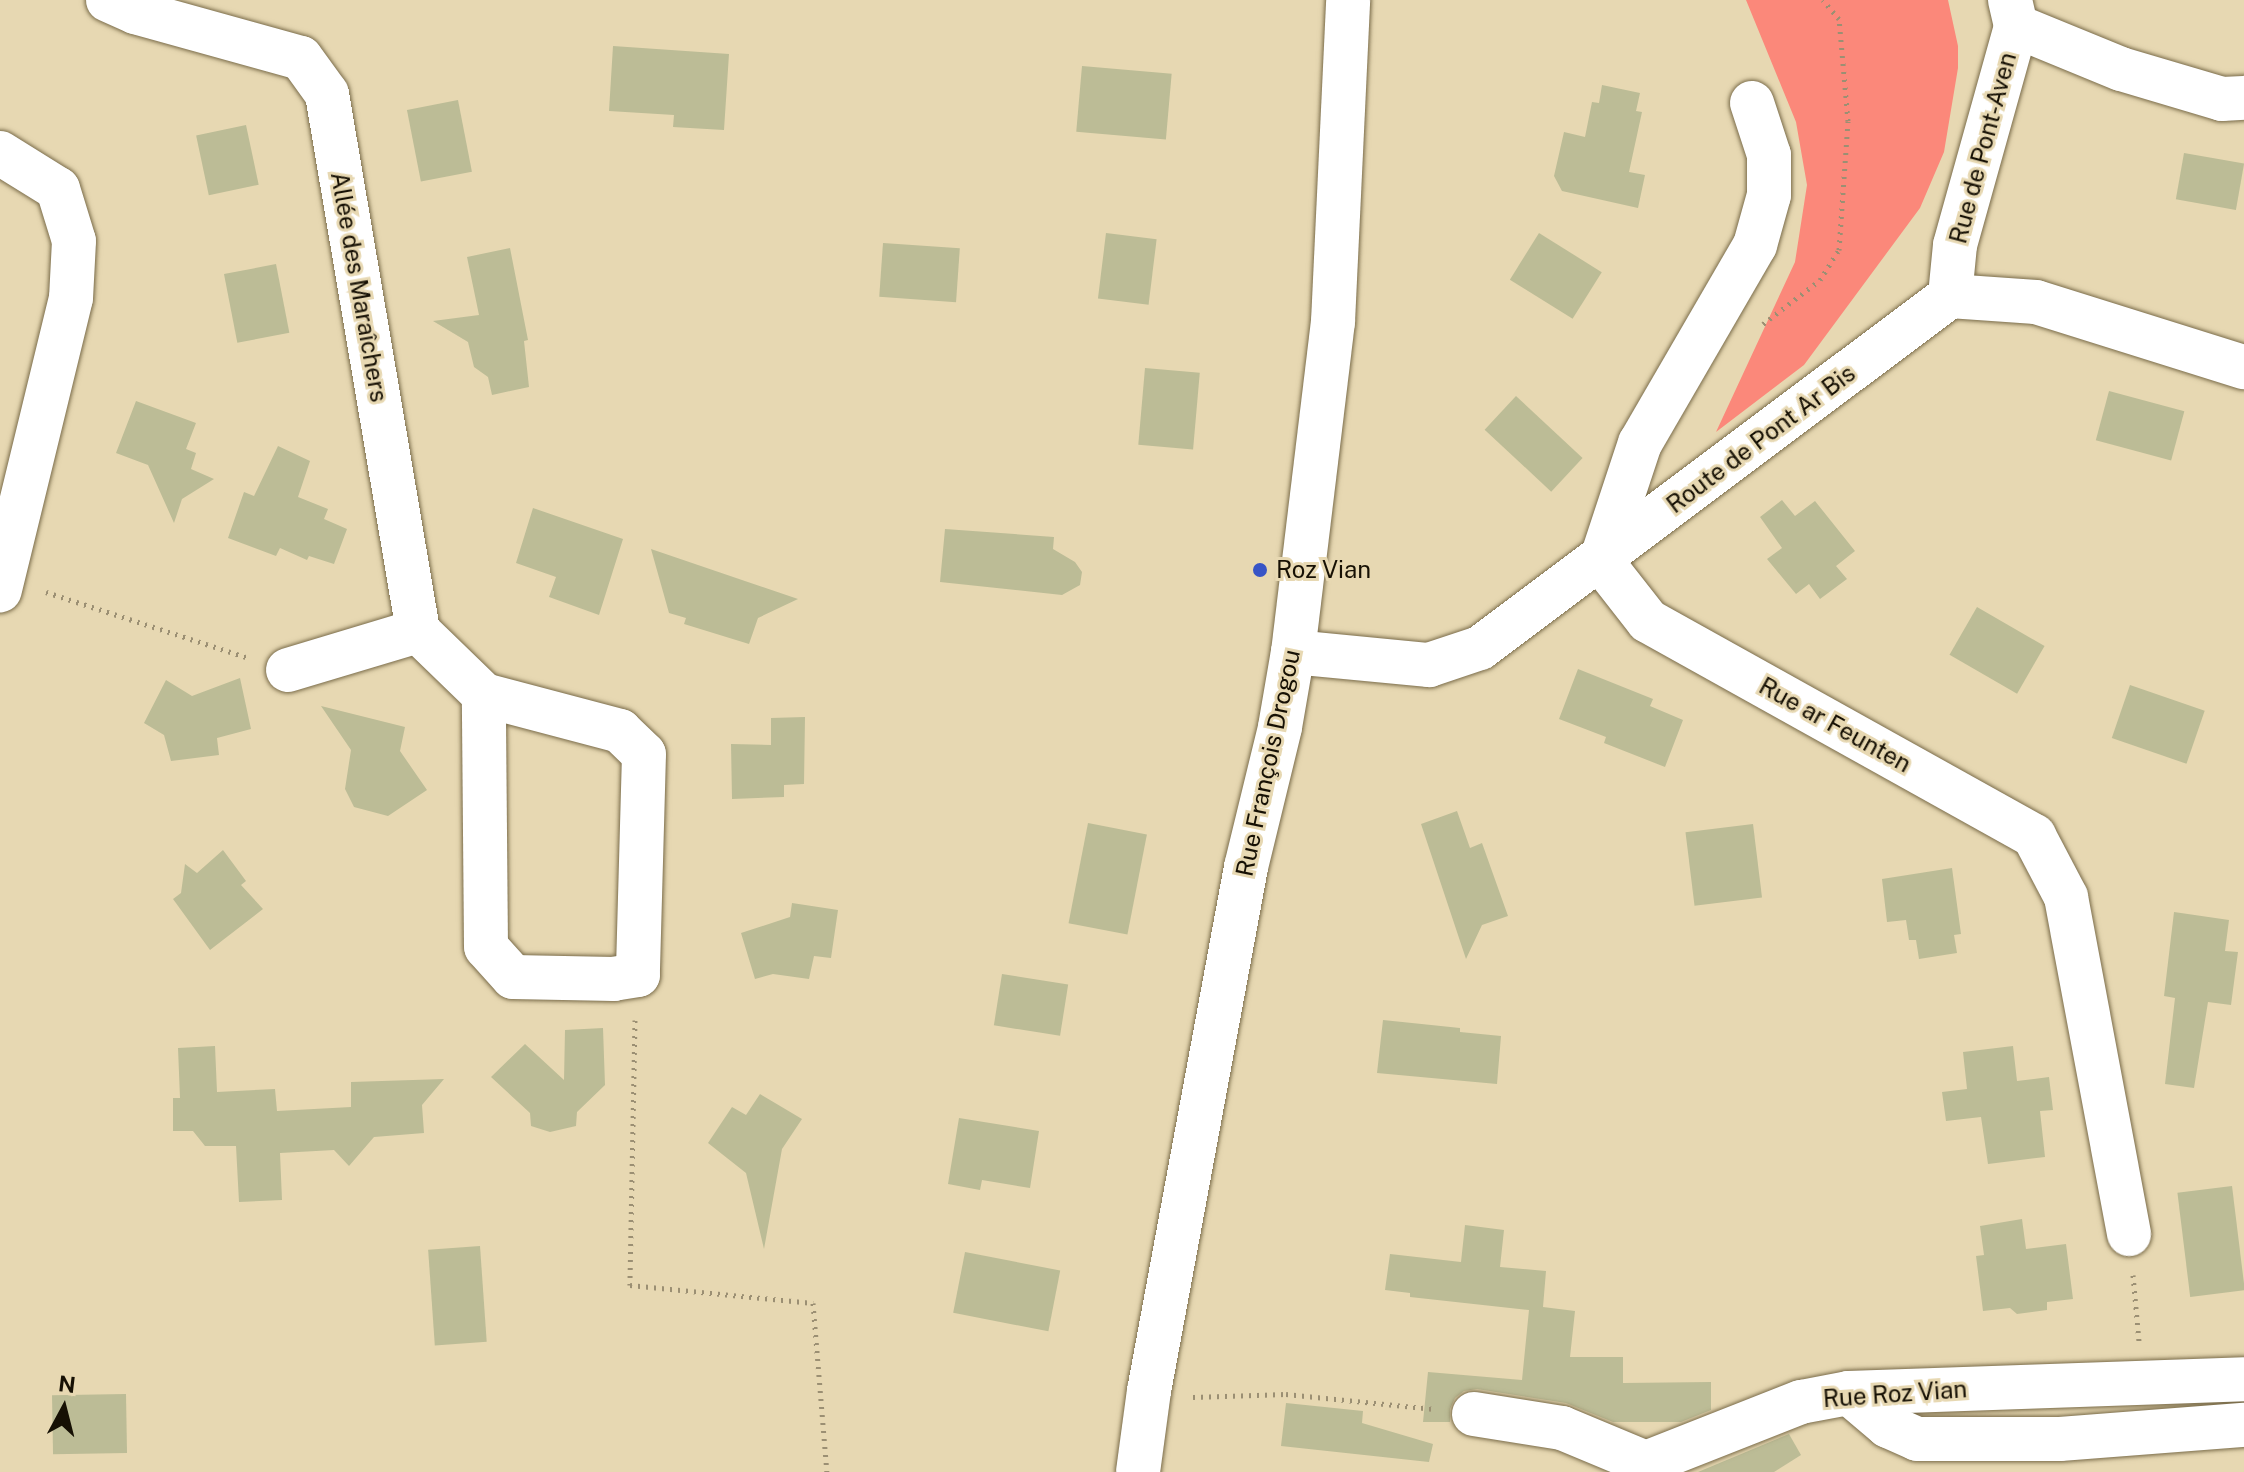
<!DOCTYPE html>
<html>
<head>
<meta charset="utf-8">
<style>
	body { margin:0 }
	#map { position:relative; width:2244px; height:1472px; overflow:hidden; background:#e7d8b2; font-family:"Public Sans",sans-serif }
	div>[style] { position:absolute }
	.green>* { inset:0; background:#fb887a }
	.building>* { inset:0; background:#bcbc96; transform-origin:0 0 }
	.path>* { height:5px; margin-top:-2.5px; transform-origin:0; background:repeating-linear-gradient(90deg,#9b8f73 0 2px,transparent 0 8px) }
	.roads { filter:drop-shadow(0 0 2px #7a6c4a) drop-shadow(0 0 2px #7a6c4a) }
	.minor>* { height:44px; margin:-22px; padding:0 22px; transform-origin:22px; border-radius:22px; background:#fff }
	.tertiary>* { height:44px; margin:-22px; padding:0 22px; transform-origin:22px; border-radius:22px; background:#fff }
	.dots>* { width:22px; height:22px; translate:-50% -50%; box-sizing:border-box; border:4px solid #e7d8b2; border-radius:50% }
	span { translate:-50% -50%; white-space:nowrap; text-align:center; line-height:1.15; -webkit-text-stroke:6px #e7d8b2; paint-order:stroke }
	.street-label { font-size:24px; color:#161004 }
	.poi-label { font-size:24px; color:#161004 }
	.left { translate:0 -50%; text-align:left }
	.north { position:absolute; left:24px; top:1368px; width:80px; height:80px; -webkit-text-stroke:6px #e7d8b2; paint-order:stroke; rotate:7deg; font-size:22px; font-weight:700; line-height:32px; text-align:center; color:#161004 }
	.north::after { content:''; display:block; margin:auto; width:28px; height:36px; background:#161004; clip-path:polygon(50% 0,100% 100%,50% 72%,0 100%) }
</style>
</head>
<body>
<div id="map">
	<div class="green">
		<div style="clip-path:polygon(1746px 0,1948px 0,1958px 46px,1958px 68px,1944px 152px,1920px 208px,1804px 365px,1716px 432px,1795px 262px,1807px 185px,1796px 122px)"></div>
	</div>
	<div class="building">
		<div style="clip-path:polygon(613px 46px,729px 54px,724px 130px,673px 127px,674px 115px,609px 111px)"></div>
		<div style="left:1082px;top:66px;width:90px;height:66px;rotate:5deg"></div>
		<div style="clip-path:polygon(1602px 85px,1640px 93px,1636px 111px,1642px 112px,1629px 172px,1645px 175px,1638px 208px,1562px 191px,1554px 176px,1564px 132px,1585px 137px,1592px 102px,1599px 103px)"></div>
		<div style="left:458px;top:100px;width:73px;height:52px;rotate:79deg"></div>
		<div style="left:246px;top:125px;width:61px;height:51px;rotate:78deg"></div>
		<div style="left:2184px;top:153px;width:61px;height:47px;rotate:10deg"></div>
		<div style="left:1106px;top:233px;width:51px;height:66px;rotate:7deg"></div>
		<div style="left:1539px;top:233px;width:74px;height:55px;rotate:32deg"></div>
		<div style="left:883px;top:243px;width:77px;height:54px;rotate:4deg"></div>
		<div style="clip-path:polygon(510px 248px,528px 340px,524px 341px,529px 387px,492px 395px,488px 377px,474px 367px,468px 342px,433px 321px,479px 315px,467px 257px)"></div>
		<div style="left:276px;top:264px;width:70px;height:53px;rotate:79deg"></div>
		<div style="left:1145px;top:368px;width:55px;height:77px;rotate:5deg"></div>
		<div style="left:2109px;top:391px;width:78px;height:51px;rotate:15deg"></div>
		<div style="left:1516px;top:396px;width:91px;height:46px;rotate:43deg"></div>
		<div style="clip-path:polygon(136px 401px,196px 423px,186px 449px,196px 453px,191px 469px,214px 479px,182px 499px,174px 523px,148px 465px,116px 453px)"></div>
		<div style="clip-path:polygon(278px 446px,310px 461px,298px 497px,328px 509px,324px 519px,347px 529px,334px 564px,309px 556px,307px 560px,280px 548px,276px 556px,228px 538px,244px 492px,254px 496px)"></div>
		<div style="clip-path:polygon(1782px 500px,1795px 516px,1815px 501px,1855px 551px,1836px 566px,1847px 579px,1820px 599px,1809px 584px,1796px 594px,1767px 559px,1782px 548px,1760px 517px)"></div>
		<div style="clip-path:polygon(533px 508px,623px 539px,599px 615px,549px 597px,556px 577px,516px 563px)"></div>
		<div style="clip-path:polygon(945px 529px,1054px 537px,1053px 549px,1075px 562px,1082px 572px,1080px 585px,1062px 595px,940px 582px)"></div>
		<div style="clip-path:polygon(651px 549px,798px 599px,758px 618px,749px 644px,684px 624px,686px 618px,669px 613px)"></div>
		<div style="left:1977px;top:607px;width:78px;height:55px;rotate:30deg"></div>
		<div style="clip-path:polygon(1578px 669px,1653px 699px,1650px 706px,1683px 720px,1665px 767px,1604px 743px,1606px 737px,1559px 719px)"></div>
		<div style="clip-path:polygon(240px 678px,251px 729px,217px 738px,219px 755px,171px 761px,164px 735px,144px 723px,166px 680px,192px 696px)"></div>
		<div style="left:2130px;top:685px;width:79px;height:56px;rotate:19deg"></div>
		<div style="clip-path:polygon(321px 706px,405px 727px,400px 751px,427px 790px,388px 816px,354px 807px,345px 789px,351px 750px)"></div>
		<div style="clip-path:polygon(805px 717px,804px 784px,784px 785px,784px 797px,732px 799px,731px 744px,771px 745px,771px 718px)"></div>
		<div style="clip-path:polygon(1457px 811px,1470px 848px,1482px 843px,1508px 916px,1482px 925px,1466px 959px,1421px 824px)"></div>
		<div style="left:1088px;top:823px;width:60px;height:102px;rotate:11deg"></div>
		<div style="left:1753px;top:824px;width:74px;height:68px;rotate:83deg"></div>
		<div style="clip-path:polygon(223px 850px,246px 881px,241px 885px,263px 909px,210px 950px,173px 899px,181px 893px,185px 864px,197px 873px)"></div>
		<div style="clip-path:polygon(1952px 868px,1961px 934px,1954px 935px,1957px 953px,1919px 959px,1916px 940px,1909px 940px,1906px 920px,1887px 922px,1882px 879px)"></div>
		<div style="clip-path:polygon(792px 903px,838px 910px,831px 958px,814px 956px,809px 979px,773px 974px,755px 979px,741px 933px,790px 917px)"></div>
		<div style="clip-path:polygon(2174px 912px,2229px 920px,2225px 951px,2238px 952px,2231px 1005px,2208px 1002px,2194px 1088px,2165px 1084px,2175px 998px,2164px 996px)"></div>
		<div style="left:1002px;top:974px;width:67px;height:52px;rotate:9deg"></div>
		<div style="clip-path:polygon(1383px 1020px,1460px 1028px,1460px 1032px,1501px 1036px,1497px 1084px,1377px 1073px)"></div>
		<div style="clip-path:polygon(603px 1028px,605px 1085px,577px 1112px,576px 1126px,550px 1132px,531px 1126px,530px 1113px,491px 1077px,525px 1044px,564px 1080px,565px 1030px)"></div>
		<div style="clip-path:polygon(215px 1046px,217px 1092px,275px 1089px,277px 1111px,351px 1107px,351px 1082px,444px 1079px,422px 1105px,424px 1133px,374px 1137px,349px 1166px,334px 1150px,280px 1153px,282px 1200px,239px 1202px,236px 1146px,205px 1146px,193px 1131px,173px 1131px,173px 1098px,180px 1098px,178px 1048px)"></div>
		<div style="clip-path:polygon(2013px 1046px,2017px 1081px,2049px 1077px,2053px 1110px,2040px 1111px,2045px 1157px,1988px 1164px,1981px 1117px,1946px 1121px,1942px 1092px,1967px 1089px,1963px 1052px)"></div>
		<div style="clip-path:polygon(760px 1094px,802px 1119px,782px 1149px,764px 1249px,746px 1173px,708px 1143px,732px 1107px,746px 1115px)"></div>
		<div style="clip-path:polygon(959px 1118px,1039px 1131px,1030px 1188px,982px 1180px,980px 1190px,948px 1184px)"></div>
		<div style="left:2232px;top:1186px;width:105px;height:55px;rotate:83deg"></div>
		<div style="clip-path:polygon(2022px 1219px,2026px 1249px,2066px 1244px,2073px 1299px,2047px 1302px,2047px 1310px,2017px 1314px,2010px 1308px,1983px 1311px,1976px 1256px,1984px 1255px,1980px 1226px)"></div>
		<div style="clip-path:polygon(1465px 1225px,1504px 1230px,1500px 1267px,1546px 1271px,1543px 1307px,1575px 1311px,1570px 1357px,1623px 1357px,1623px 1383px,1711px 1382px,1711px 1410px,1681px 1422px,1613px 1422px,1566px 1403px,1477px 1389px,1464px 1391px,1455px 1398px,1450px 1409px,1450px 1422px,1423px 1422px,1428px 1372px,1522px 1380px,1529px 1310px,1410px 1297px,1410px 1293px,1385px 1290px,1390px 1254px,1461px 1262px)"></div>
		<div style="left:480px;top:1246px;width:96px;height:52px;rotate:86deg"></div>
		<div style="left:965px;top:1252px;width:97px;height:62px;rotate:11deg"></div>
		<div style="left:126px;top:1394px;width:59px;height:74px;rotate:89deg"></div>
		<div style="clip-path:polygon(1286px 1403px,1363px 1411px,1362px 1423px,1433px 1444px,1429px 1462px,1281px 1446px)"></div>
		<div style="clip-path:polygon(1789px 1434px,1801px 1455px,1774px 1472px,1698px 1472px)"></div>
	</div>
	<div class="path">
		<div style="left:1763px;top:324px;width:72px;rotate:-37.7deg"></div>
		<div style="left:1820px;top:280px;width:36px;rotate:-58deg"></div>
		<div style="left:1839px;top:250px;width:129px;rotate:-86deg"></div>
		<div style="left:1848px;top:121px;width:102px;rotate:-95deg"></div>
		<div style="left:1839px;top:19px;width:25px;rotate:-130deg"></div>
		<div style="left:46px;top:592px;width:213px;rotate:18deg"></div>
		<div style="left:635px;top:1020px;width:265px;rotate:91.1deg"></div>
		<div style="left:630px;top:1285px;width:184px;rotate:5.6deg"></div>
		<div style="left:813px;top:1303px;width:170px;rotate:85.3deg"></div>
		<div style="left:2133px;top:1275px;width:66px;rotate:84.8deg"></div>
		<div style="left:1193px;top:1397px;width:93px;rotate:-1.8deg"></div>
		<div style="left:1286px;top:1394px;width:149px;rotate:5.8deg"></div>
	</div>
	<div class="roads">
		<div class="minor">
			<div style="left:108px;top:0;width:30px;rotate:24deg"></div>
			<div style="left:135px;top:12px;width:172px;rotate:15.5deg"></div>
			<div style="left:301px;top:58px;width:44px;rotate:54.2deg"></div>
			<div style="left:327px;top:94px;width:545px;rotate:80.38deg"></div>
			<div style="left:418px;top:631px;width:92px;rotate:44.1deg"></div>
			<div style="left:484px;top:695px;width:141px;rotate:14.8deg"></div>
			<div style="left:620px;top:731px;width:33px;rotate:44deg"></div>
			<div style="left:644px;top:754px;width:221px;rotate:91.6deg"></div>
			<div style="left:638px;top:975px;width:24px;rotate:171deg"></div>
			<div style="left:614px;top:979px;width:101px;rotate:-178.9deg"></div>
			<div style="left:513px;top:977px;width:40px;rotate:-132deg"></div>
			<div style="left:486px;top:947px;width:252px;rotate:-90.5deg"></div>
			<div style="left:2016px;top:26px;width:113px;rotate:22.3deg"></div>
			<div style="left:2121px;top:69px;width:105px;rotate:16.5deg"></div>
			<div style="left:2222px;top:99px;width:22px;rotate:-3deg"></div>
			<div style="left:1752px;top:103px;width:55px;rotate:71.9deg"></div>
			<div style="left:1769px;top:155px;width:40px;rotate:90deg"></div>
			<div style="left:1769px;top:195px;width:52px;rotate:105.6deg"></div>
			<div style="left:1755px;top:245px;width:229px;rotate:120.1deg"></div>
			<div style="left:1640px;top:443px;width:124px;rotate:108.3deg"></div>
			<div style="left:1601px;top:561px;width:76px;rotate:51.9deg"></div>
			<div style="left:1648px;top:621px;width:442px;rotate:29.1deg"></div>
			<div style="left:2034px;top:836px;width:69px;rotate:62.3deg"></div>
			<div style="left:2066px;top:897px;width:343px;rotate:79.4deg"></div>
			<div style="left:0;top:153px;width:68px;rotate:31.8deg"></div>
			<div style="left:58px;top:189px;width:54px;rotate:72.9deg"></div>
			<div style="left:74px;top:241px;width:57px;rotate:93deg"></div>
			<div style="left:71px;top:298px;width:301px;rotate:103.7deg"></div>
			<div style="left:1950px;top:296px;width:51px;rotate:-84.4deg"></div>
			<div style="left:1955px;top:245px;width:227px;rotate:-74.4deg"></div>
			<div style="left:2016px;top:26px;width:27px;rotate:-103deg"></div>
			<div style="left:1293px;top:652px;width:137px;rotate:5.5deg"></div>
			<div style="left:1429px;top:665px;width:54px;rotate:-18.4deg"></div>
			<div style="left:1480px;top:648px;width:587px;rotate:-36.83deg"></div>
			<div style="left:1950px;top:296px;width:86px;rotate:4deg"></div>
			<div style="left:2036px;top:302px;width:218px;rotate:17.4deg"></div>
			<div style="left:288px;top:670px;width:136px;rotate:-16.7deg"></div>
			<div style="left:1849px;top:1393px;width:51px;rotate:40.2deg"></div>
			<div style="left:1888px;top:1426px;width:32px;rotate:24deg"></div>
			<div style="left:1917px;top:1439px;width:143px"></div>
			<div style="left:2060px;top:1439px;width:185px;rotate:-4.4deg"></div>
			<div style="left:1474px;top:1414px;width:89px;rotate:9deg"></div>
			<div style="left:1562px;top:1428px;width:91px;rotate:22.6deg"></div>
			<div style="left:1646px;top:1463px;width:167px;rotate:-21.5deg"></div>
			<div style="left:1801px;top:1402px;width:49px;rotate:-10.6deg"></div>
			<div style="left:1849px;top:1393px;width:395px;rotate:-2deg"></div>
		</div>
		<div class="tertiary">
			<div style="left:1138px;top:1472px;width:82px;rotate:-82.3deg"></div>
			<div style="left:1149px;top:1391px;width:533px;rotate:-79.51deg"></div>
			<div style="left:1246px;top:867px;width:144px;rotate:-76.3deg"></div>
			<div style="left:1280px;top:727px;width:76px;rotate:-80.2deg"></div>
			<div style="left:1293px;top:652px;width:332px;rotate:-83.1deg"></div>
			<div style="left:1333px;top:322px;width:322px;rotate:-87.3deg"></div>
		</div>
	</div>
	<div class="dots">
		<div style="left:1260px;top:570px;background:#3754c6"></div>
	</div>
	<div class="street-label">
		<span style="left:1983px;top:148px;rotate:-75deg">Rue de Pont-Aven</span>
		<span style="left:359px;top:287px;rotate:80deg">Allée des Maraîchers</span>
		<span style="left:1761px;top:439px;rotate:-37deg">Route de Pont Ar Bis</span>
		<span style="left:1835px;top:725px;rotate:29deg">Rue ar Feunten</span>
		<span style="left:1268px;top:763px;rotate:-78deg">Rue François Drogou</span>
		<span style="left:1895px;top:1394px;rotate:-4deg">Rue Roz Vian</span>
	</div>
	<div class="poi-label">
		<span class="left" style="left:1276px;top:570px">Roz Vian</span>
	</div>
	<div class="north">N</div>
</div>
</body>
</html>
